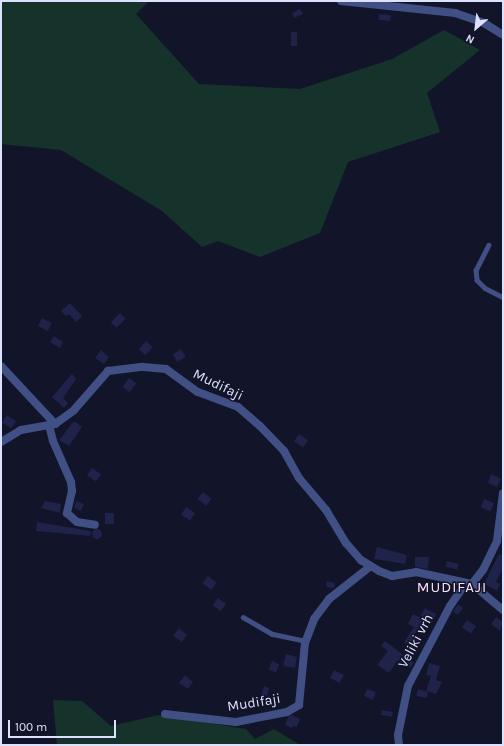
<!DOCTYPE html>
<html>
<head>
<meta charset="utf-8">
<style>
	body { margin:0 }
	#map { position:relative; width:504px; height:746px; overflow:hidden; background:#121429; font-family:Karla,sans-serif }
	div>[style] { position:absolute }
	.green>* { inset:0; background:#15332a }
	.building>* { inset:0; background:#1f2249; transform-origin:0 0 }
	.round { border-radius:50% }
	.service>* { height:4.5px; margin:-2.25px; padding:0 2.25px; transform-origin:2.25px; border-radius:2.25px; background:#405085 }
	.minor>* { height:8px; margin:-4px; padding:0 4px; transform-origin:4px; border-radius:4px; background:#405085 }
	span { translate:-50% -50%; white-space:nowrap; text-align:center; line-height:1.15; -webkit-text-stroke:3px #121429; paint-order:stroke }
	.street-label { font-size:14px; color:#dce1fd }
	.neighbourhood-label { font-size:15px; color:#fddefa; letter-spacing:1px }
	.frame { position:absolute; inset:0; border:2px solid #dce1fd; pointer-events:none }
	.north { position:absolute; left:456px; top:8px; width:40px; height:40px; -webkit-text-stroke:3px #121429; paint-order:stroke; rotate:208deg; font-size:11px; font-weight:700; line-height:16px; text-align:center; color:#dce1fd }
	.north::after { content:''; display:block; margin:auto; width:14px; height:18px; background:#dce1fd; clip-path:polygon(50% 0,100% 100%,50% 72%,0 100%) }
	.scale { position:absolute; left:8px; top:720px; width:108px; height:18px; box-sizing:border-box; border:2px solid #dce1fd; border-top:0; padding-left:5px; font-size:12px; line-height:14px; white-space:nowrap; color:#dce1fd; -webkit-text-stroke:3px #121429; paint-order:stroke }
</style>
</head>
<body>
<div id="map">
	<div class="green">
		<div style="clip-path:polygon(1px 1px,149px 1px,136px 14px,199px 84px,300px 89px,392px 59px,444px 30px,480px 50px,427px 93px,440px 132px,348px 162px,320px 233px,260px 257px,218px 241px,202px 247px,162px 211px,61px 150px,1px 144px)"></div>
		<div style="clip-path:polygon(53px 700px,82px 701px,111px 726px,158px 715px,246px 729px,255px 739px,274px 729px,300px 745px,57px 745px)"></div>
	</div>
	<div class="building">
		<div style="clip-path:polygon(300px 9px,303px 14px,294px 18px,292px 13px)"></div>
		<div style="left:379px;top:14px;width:12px;height:6px;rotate:5deg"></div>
		<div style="left:291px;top:32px;width:6px;height:14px"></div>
		<div style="clip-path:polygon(70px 303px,82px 316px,76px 322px,69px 314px,66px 316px,61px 311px)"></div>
		<div style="left:120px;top:313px;width:8px;height:13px;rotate:45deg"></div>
		<div style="left:42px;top:318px;width:11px;height:9px;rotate:27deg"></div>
		<div style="clip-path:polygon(54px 336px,63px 342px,60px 348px,50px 342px)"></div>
		<div style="left:146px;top:341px;width:9px;height:11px;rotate:41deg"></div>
		<div style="left:181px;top:349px;width:9px;height:10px;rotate:58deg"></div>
		<div style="clip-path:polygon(101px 350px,109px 357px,104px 364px,95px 358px)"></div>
		<div style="clip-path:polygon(72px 374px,76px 379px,63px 398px,68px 403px,64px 408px,52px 397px)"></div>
		<div style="left:129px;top:378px;width:9px;height:11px;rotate:36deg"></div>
		<div style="left:7px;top:415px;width:11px;height:9px;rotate:34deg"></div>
		<div style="clip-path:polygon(74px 421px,82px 427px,69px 446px,59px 440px)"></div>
		<div style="left:299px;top:434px;width:11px;height:9px;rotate:34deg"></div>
		<div style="left:92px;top:468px;width:11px;height:9px;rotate:34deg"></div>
		<div style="clip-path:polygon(491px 474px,501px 479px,497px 487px,488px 483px)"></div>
		<div style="left:203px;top:492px;width:11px;height:9px;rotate:38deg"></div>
		<div style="left:484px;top:499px;width:11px;height:9px;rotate:22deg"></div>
		<div style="clip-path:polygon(45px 501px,61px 504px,60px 513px,41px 508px)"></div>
		<div style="clip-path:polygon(76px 501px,84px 504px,81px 511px,74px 508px)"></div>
		<div style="left:186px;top:507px;width:11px;height:9px;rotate:34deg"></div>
		<div style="left:105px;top:513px;width:9px;height:11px"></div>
		<div style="clip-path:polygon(37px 522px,91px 531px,90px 536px,36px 531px)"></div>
		<div class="round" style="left:92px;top:529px;width:10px;height:10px"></div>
		<div style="clip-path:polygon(377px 547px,407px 555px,405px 564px,374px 559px)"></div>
		<div style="clip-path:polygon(499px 554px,503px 556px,503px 568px,496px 582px,500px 584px,497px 591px,484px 584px)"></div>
		<div style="clip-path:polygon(415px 557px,429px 557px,428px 569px,415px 567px)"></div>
		<div style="left:447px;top:561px;width:12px;height:6px;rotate:14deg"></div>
		<div style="left:208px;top:576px;width:11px;height:9px;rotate:38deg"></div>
		<div style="clip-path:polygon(327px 581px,335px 583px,334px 588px,326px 587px)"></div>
		<div style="left:218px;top:598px;width:10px;height:9px;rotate:37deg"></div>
		<div style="clip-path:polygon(458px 604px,463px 608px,458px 615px,453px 612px)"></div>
		<div style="left:425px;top:608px;width:13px;height:9px;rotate:29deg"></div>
		<div style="clip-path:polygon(413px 614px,423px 619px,413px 638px,418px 641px,412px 648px,404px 642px,414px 627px,408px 624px)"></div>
		<div style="clip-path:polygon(496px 617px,503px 622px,500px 631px,491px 624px)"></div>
		<div style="left:467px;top:620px;width:11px;height:9px;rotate:34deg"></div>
		<div style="clip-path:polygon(179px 628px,187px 635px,182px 642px,173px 636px)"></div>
		<div style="clip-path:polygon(385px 641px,414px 663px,410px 668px,398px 660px,389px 673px,377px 665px,388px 651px,381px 646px)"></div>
		<div style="clip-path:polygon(286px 654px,297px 657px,295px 668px,283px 666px)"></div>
		<div style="left:272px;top:661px;width:8px;height:9px;rotate:23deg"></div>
		<div style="clip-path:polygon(429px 663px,440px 666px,436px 680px,442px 682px,436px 694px,426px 691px,431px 676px,426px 675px)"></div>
		<div style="left:334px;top:670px;width:11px;height:9px;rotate:27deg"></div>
		<div style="clip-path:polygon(185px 675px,193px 682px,188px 689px,179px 683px)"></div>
		<div style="clip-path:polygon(264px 686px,269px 688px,267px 696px,261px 695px)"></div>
		<div style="clip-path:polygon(367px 689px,376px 692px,373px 700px,364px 696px)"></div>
		<div style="clip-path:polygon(418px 689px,428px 692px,427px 698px,416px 696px)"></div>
		<div style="left:382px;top:710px;width:11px;height:5px;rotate:10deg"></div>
		<div style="clip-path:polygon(292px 715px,300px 719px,297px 727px,293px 726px,292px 728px,285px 725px,288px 717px)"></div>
	</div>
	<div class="service">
		<div style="left:489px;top:245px;width:28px;rotate:117deg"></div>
		<div style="left:476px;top:270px;width:10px;rotate:84deg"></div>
		<div style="left:477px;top:280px;width:11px;rotate:45deg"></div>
		<div style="left:485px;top:288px;width:20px;rotate:27deg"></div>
		<div style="left:243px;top:617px;width:34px;rotate:30deg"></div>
		<div style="left:273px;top:634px;width:34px;rotate:12deg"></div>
	</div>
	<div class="minor">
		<div style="left:341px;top:1px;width:115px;rotate:6deg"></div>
		<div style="left:455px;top:13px;width:31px;rotate:19deg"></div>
		<div style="left:484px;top:23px;width:22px;rotate:32deg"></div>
		<div style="left:1px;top:366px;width:79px;rotate:47deg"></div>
		<div style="left:49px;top:425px;width:16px;rotate:76deg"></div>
		<div style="left:53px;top:441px;width:45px;rotate:66.3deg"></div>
		<div style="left:71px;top:482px;width:9px;rotate:84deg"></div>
		<div style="left:72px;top:491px;width:23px;rotate:103deg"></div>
		<div style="left:67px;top:513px;width:13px;rotate:42deg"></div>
		<div style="left:77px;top:522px;width:18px;rotate:9deg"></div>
		<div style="left:1px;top:442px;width:23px;rotate:-31deg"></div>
		<div style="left:21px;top:430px;width:35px;rotate:-10deg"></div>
		<div style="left:55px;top:424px;width:24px;rotate:-36deg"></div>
		<div style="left:74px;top:410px;width:52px;rotate:-48.9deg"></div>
		<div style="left:108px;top:371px;width:35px;rotate:-7deg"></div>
		<div style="left:143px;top:367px;width:23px;rotate:5deg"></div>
		<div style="left:166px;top:369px;width:39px;rotate:36deg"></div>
		<div style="left:198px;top:392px;width:43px;rotate:20.6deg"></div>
		<div style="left:238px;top:407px;width:29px;rotate:41deg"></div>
		<div style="left:260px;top:426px;width:35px;rotate:46deg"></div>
		<div style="left:284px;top:451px;width:31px;rotate:61deg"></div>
		<div style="left:299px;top:478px;width:42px;rotate:49.8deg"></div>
		<div style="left:326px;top:510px;width:39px;rotate:59deg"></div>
		<div style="left:346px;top:543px;width:23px;rotate:49deg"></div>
		<div style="left:361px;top:560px;width:21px;rotate:31deg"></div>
		<div style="left:379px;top:571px;width:14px;rotate:21deg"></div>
		<div style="left:392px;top:576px;width:24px;rotate:-9deg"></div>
		<div style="left:416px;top:572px;width:57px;rotate:12.1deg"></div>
		<div style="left:472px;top:584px;width:40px;rotate:40deg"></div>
		<div style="left:165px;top:714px;width:71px;rotate:6.4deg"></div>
		<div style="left:236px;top:722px;width:52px;rotate:-11.1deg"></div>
		<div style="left:287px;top:712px;width:14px;rotate:-30deg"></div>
		<div style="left:299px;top:705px;width:62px;rotate:-84.5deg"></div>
		<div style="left:305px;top:643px;width:26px;rotate:-69deg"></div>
		<div style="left:314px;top:619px;width:25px;rotate:-53deg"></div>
		<div style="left:329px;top:599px;width:53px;rotate:-38.2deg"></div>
		<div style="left:399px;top:745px;width:10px;rotate:-96deg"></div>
		<div style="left:398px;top:735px;width:50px;rotate:-78.5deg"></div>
		<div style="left:408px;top:686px;width:90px;rotate:-62.3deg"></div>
		<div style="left:450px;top:606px;width:21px;rotate:-55deg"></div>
		<div style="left:462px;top:589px;width:11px;rotate:-27deg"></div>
		<div style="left:472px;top:584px;width:18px;rotate:-52deg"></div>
		<div style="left:483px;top:570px;width:32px;rotate:-64deg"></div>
		<div style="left:497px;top:541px;width:48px;rotate:-82.9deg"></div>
	</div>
	<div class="street-label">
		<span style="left:218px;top:385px;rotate:26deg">Mudifaji</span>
		<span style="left:416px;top:641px;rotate:-62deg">Veliki vrh</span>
		<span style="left:254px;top:703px;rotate:-9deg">Mudifaji</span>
	</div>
	<div class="neighbourhood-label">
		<span style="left:452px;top:588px">MUDIFAJI</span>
	</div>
	<div class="frame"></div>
	<div class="north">N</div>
	<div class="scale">100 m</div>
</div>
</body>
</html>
